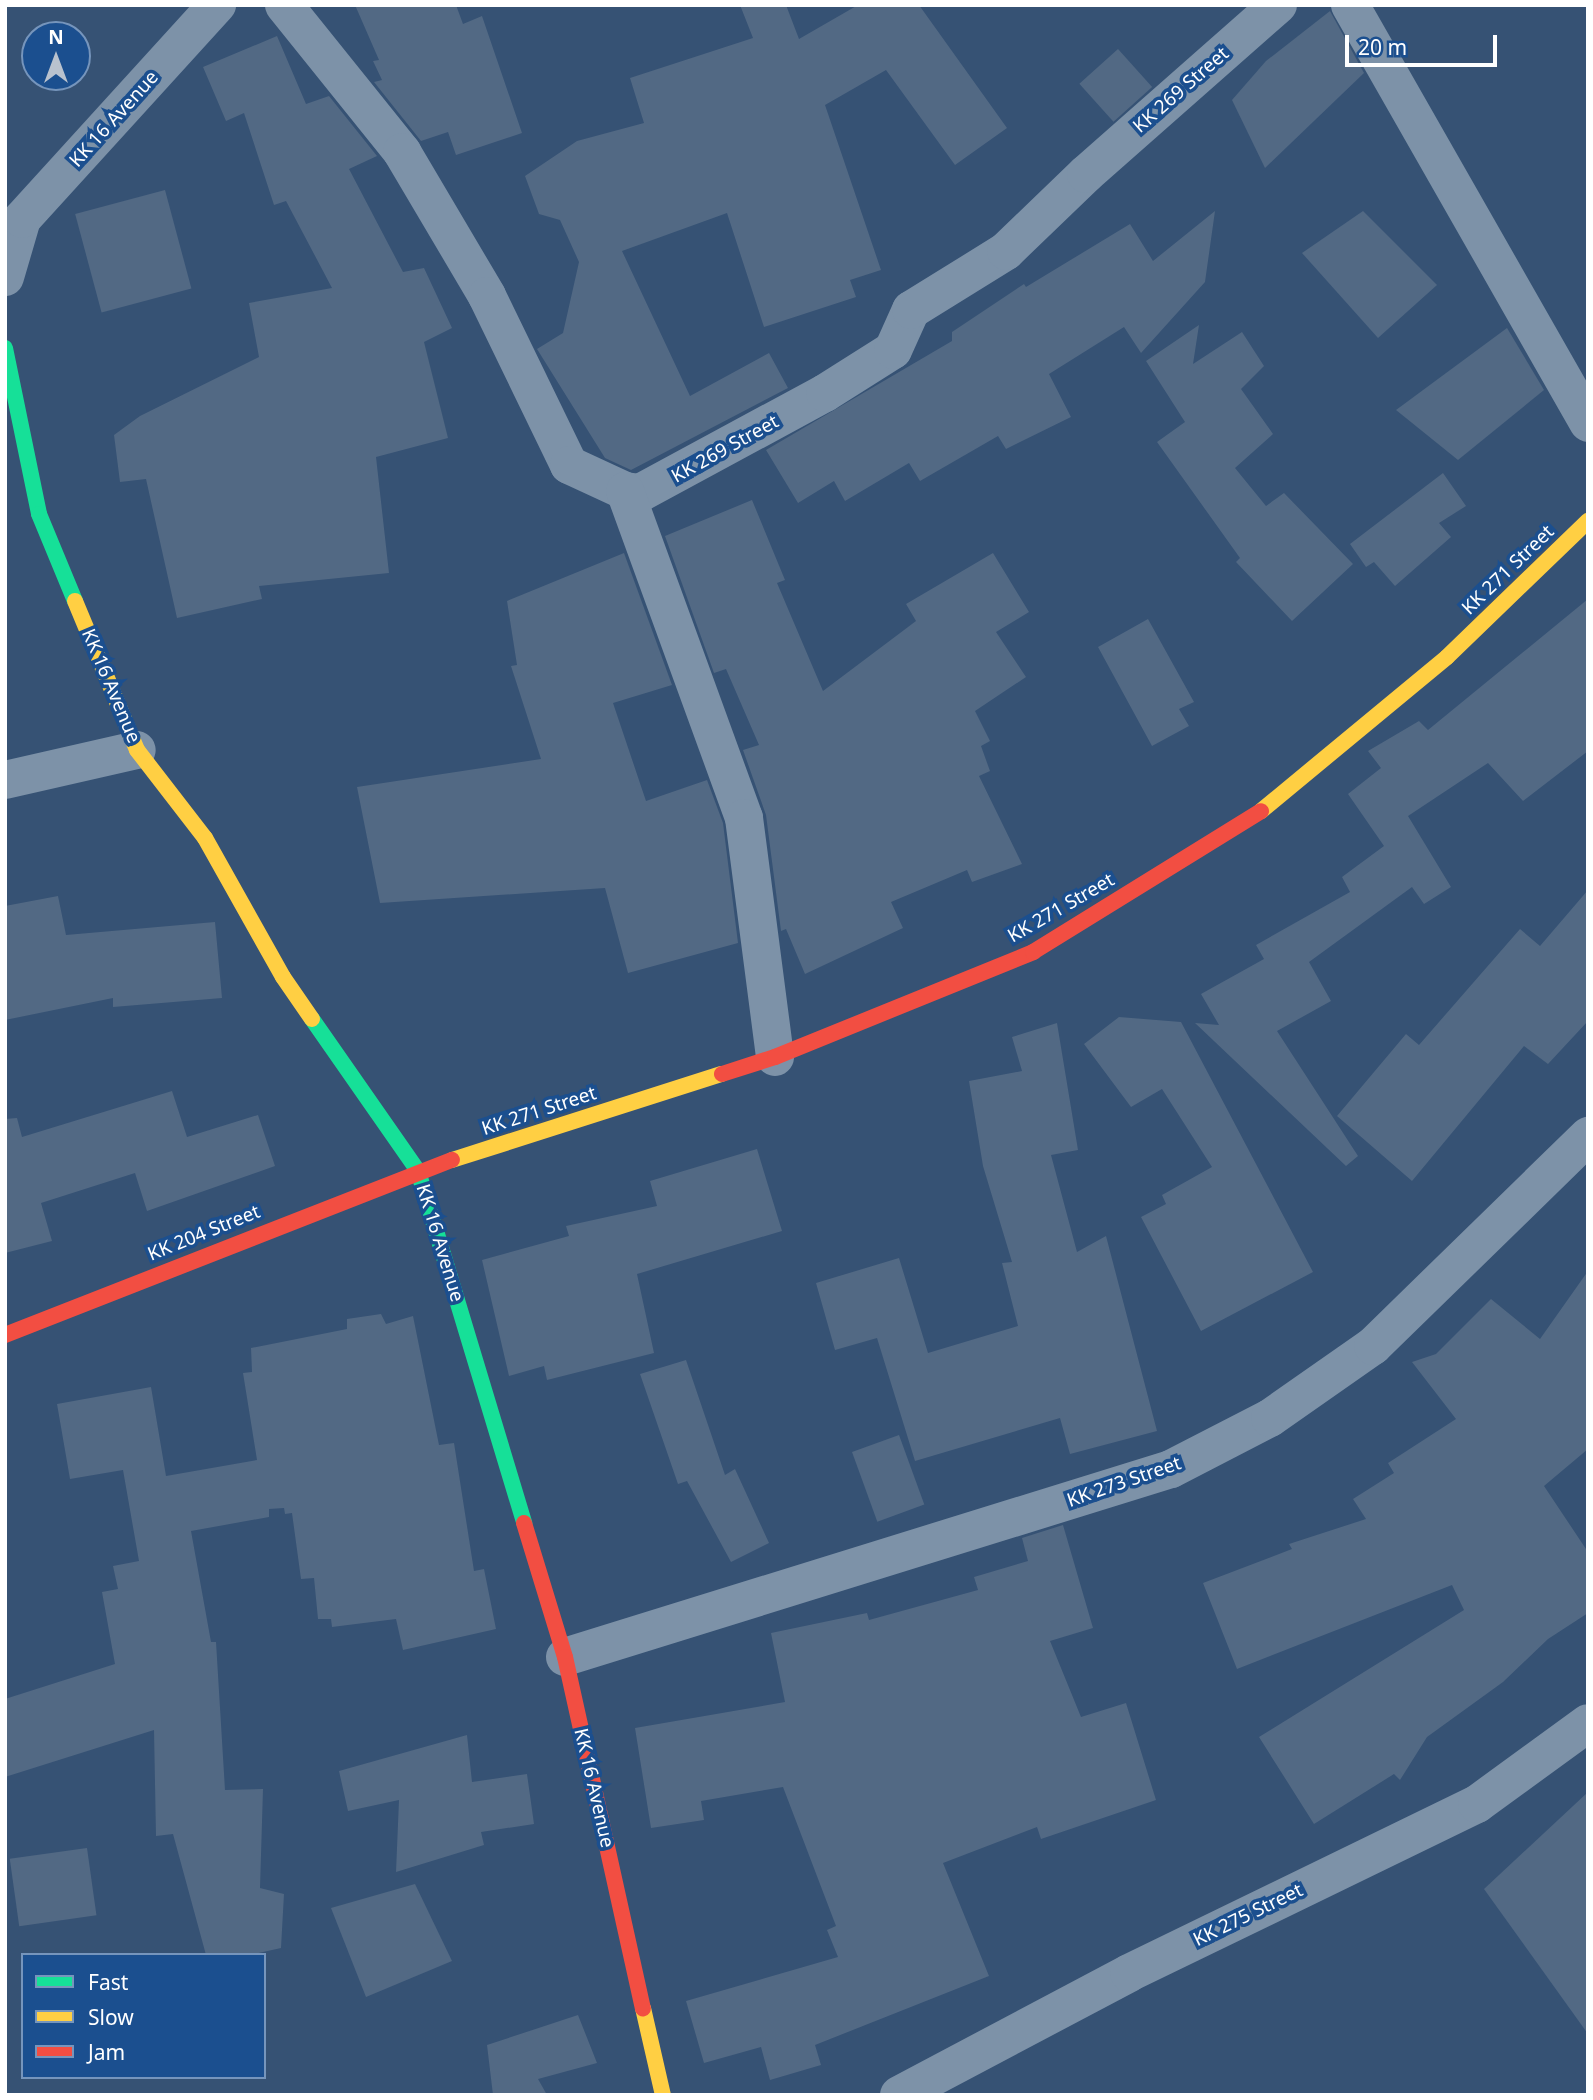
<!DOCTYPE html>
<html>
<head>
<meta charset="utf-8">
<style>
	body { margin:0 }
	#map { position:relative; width:1593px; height:2100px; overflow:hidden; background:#365274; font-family:"Noto Sans",sans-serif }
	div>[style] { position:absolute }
	.building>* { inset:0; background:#526984; transform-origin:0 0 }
	.street>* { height:38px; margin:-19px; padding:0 19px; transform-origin:19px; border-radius:19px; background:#7d92a8 }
	.fast>* { height:16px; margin:-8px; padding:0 8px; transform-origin:8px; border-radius:8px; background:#16e098 }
	.slow>* { height:16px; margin:-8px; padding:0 8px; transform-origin:8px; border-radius:8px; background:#ffcf43 }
	.jam>* { height:16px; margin:-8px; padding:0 8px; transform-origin:8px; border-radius:8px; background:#f24e42 }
	span { translate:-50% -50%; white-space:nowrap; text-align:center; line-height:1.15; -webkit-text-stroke:7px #1b4f8f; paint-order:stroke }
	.street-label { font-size:19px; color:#fff }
	.frame { position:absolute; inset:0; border:7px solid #fff; pointer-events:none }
	.legend { position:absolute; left:21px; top:1953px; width:245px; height:126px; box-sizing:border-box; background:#1b4f8f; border:2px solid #7695bc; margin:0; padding:9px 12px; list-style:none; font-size:21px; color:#fff }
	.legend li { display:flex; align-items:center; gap:14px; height:35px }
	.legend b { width:35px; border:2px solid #7695bc }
	.north { position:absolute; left:21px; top:21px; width:70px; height:70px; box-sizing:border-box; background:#1b4f8f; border:2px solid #7695bc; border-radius:50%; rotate:0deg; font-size:19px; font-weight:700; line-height:28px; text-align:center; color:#fff }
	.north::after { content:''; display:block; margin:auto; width:24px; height:32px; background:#b9c2ce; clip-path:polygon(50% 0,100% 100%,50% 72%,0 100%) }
	.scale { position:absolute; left:1345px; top:35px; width:152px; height:32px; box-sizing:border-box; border:4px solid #fff; border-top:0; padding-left:9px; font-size:21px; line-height:24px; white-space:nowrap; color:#fff; -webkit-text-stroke:5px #1b4f8f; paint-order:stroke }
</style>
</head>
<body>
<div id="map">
	<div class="building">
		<div style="clip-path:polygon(355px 5px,456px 5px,463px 24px,482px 16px,522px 133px,456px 155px,448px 132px,421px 141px,374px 82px,382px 80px,373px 61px,379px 60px)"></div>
		<div style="clip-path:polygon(740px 5px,786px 5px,799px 39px,858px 5px,919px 5px,1007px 128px,955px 165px,886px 70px,825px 105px,881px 270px,850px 280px,856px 297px,764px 327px,727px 213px,622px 251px,690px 396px,769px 353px,788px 388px,631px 470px,605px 458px,537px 349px,563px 333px,579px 262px,560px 220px,539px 214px,525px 176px,577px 141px,644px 123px,630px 78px,753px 38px)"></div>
		<div style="clip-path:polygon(1330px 11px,1364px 73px,1265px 168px,1232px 100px,1266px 61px)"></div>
		<div style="clip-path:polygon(277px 36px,306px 104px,329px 96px,377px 156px,349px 169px,403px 272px,424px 268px,452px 328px,424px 342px,448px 438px,376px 457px,389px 573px,259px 586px,262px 599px,177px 618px,146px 479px,120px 482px,114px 435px,140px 416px,259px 357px,249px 303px,332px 288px,286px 201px,274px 205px,244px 113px,226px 121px,203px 67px)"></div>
		<div style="left:1118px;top:49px;width:51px;height:52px;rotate:48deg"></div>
		<div style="left:165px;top:190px;width:102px;height:93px;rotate:75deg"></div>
		<div style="clip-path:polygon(1215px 211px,1205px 282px,1141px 353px,1124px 327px,1049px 374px,1071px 417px,1006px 449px,998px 436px,920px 481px,909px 463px,845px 501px,834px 481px,798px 503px,766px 450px,952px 341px,952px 332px,1024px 284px,1026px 287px,1130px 224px,1153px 261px)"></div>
		<div style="clip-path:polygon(1363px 211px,1437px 285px,1378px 338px,1302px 253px)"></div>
		<div style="clip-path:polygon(1199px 325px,1193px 364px,1242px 332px,1264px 366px,1241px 389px,1273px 434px,1235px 468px,1266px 506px,1284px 493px,1353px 564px,1292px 621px,1236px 562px,1240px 558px,1157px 442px,1185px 422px,1146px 361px)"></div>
		<div style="clip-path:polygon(1507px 328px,1544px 390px,1458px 460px,1396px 410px)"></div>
		<div style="clip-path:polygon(1443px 473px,1466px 506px,1439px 523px,1451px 537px,1395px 586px,1374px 562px,1366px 567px,1350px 544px)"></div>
		<div style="clip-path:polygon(752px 500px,785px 580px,777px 583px,823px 691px,916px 621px,906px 604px,993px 553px,1029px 612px,996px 632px,1026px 677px,975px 711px,990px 741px,981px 746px,990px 771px,979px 776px,1022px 864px,972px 882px,967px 870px,891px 902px,903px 928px,805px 974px,786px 929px,781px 931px,766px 815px,743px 750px,759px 745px,726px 669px,714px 673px,665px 536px)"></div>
		<div style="clip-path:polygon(624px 553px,672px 685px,613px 703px,646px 801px,707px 780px,723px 823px,738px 943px,628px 973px,605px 888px,380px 903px,357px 787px,541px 759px,511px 666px,517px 665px,507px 601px)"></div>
		<div style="clip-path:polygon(1588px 599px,1588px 751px,1523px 801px,1488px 763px,1408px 816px,1451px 887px,1424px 904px,1412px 887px,1309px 962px,1331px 1001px,1277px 1031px,1358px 1156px,1346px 1166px,1195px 1023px,1219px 1025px,1201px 994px,1264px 959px,1256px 945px,1350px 892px,1342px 877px,1384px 846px,1348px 794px,1381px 768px,1368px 751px,1419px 721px,1428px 730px)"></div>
		<div style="clip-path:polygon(1148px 619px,1194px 702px,1179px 709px,1189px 726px,1152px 746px,1098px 647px)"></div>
		<div style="clip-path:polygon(1588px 890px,1588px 1021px,1548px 1064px,1524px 1046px,1412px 1181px,1337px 1116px,1406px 1034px,1419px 1045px,1520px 929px,1540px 946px)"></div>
		<div style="clip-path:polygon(58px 896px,66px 935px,215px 922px,222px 998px,113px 1007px,113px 998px,5px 1020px,5px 906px)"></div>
		<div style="clip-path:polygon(1119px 1017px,1181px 1022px,1313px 1272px,1201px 1331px,1141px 1217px,1166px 1204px,1162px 1195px,1212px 1167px,1162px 1089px,1131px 1107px,1084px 1044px)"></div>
		<div style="clip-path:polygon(1057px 1023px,1078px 1150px,1051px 1155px,1077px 1252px,1106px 1236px,1157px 1431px,1070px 1454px,1060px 1418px,915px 1461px,877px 1338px,835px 1350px,816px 1283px,899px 1258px,928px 1353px,1018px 1326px,1002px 1263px,1012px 1262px,983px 1166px,969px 1081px,1022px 1071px,1012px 1037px)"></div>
		<div style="clip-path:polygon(172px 1091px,187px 1137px,258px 1115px,275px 1166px,147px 1211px,135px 1173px,41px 1203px,52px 1241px,5px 1253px,5px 1119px,17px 1118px,22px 1137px)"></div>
		<div style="clip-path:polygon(757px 1149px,782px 1231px,637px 1274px,654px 1353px,547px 1380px,544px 1366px,509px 1376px,482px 1260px,569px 1236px,566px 1226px,657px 1206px,650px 1181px)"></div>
		<div style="clip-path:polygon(1588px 1271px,1588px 1449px,1544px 1486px,1588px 1552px,1588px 1613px,1548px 1639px,1503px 1682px,1427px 1737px,1400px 1780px,1394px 1774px,1314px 1824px,1259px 1737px,1464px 1610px,1452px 1585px,1237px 1669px,1203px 1583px,1292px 1549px,1289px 1544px,1366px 1519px,1353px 1499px,1394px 1473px,1388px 1463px,1456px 1419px,1412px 1362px,1436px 1354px,1491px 1299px,1540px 1339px)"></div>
		<div style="clip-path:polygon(381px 1314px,386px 1324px,413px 1316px,439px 1445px,454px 1443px,474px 1571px,484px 1569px,496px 1629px,403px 1650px,396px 1619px,332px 1627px,331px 1619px,318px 1619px,314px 1578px,301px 1579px,292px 1513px,285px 1514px,284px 1508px,269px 1509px,269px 1517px,191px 1531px,211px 1642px,216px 1642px,225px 1790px,263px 1789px,260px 1888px,284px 1894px,281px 1948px,250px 1955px,206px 1955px,173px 1834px,156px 1836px,154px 1730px,5px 1777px,5px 1699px,115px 1664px,102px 1592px,118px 1589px,113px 1566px,139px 1561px,123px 1470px,70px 1479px,57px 1404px,151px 1387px,166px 1476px,257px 1460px,243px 1373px,252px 1372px,251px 1348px,347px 1329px,347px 1319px)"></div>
		<div style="clip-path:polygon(686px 1360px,725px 1475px,735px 1469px,769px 1543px,731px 1562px,687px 1481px,678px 1484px,640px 1374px)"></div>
		<div style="left:899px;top:1435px;width:74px;height:50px;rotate:70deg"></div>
		<div style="clip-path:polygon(1063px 1525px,1093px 1628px,1050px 1641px,1081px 1717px,1126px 1703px,1156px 1800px,1041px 1839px,1037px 1827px,943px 1863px,989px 1976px,815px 2045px,821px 2065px,770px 2080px,761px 2047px,704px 2063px,686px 2001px,838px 1957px,827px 1930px,836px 1926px,783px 1787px,701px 1801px,704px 1820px,651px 1828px,635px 1728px,785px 1702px,771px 1633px,867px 1613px,869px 1620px,978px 1590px,974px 1577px,1028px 1561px,1022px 1538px)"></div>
		<div style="clip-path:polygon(467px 1735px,472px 1782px,527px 1774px,534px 1824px,481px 1832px,484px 1845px,396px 1872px,399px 1800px,348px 1811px,339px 1771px)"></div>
		<div style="clip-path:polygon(1588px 1792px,1588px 2034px,1484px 1889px)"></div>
		<div style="left:87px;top:1848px;width:68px;height:78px;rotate:82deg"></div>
		<div style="clip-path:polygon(415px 1884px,452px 1961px,366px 1997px,331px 1908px)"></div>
		<div style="clip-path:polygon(578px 2015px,597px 2063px,538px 2079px,547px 2095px,493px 2095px,487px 2045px)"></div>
	</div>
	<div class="street">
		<div style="left:284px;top:5px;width:189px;rotate:51.2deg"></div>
		<div style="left:402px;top:152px;width:167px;rotate:59.4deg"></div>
		<div style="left:487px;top:296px;width:188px;rotate:64.1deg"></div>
		<div style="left:569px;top:465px;width:62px;rotate:24.9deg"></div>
		<div style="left:625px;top:491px;width:15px;rotate:8deg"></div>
		<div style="left:640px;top:493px;width:210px;rotate:-28.4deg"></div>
		<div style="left:825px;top:393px;width:80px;rotate:-32.3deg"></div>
		<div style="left:893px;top:350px;width:44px;rotate:-65.8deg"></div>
		<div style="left:911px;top:310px;width:112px;rotate:-31.8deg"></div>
		<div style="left:1006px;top:251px;width:111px;rotate:-43.9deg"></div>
		<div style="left:1086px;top:174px;width:256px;rotate:-41.4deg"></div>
		<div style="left:1350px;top:5px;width:481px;rotate:60.3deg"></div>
		<div style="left:5px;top:277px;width:60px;rotate:-73.7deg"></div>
		<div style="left:22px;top:219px;width:290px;rotate:-47.7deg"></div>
		<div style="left:625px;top:491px;width:348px;rotate:70deg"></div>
		<div style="left:744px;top:818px;width:241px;rotate:82.6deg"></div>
		<div style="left:5px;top:780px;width:135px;rotate:-12.8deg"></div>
		<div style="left:565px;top:1657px;width:634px;rotate:-17.24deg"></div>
		<div style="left:1171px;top:1469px;width:111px;rotate:-27.3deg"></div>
		<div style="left:1270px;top:1418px;width:126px;rotate:-35deg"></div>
		<div style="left:1373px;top:1346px;width:301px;rotate:-44.3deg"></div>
		<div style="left:899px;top:2095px;width:260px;rotate:-27.9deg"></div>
		<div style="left:1129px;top:1973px;width:387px;rotate:-25.9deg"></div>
		<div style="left:1477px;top:1804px;width:137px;rotate:-36.1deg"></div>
	</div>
	<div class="fast">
		<div style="left:5px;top:348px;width:169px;rotate:78.4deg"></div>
		<div style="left:39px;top:514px;width:94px;rotate:67.5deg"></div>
		<div style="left:312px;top:1019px;width:185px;rotate:55.1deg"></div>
		<div style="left:418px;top:1171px;width:368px;rotate:73.2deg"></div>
	</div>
	<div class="slow">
		<div style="left:75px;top:601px;width:161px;rotate:67.4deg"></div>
		<div style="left:137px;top:750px;width:111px;rotate:52.3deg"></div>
		<div style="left:205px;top:838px;width:159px;rotate:60.7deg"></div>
		<div style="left:283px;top:977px;width:51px;rotate:55.4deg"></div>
		<div style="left:1261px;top:811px;width:241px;rotate:-39.6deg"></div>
		<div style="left:1447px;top:657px;width:196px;rotate:-44deg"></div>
		<div style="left:452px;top:1160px;width:283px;rotate:-17.7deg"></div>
		<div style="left:643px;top:2008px;width:89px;rotate:77.1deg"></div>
	</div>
	<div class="jam">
		<div style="left:722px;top:1074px;width:56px;rotate:-17.8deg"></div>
		<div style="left:775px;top:1057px;width:279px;rotate:-22.1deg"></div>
		<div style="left:1033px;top:952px;width:268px;rotate:-31.7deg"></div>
		<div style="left:5px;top:1335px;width:480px;rotate:-21.4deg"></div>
		<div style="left:524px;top:1523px;width:140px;rotate:73deg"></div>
		<div style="left:565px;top:1657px;width:360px;rotate:77.5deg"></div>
	</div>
	<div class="street-label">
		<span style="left:1181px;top:90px;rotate:-41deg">KK 269 Street</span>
		<span style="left:114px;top:119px;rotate:-48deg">KK 16 Avenue</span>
		<span style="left:725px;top:449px;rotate:-29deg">KK 269 Street</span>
		<span style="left:1508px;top:570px;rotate:-44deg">KK 271 Street</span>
		<span style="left:111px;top:686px;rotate:67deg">KK 16 Avenue</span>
		<span style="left:1061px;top:908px;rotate:-30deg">KK 271 Street</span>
		<span style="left:539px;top:1111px;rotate:-18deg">KK 271 Street</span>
		<span style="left:204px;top:1233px;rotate:-22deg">KK 204 Street</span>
		<span style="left:440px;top:1243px;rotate:73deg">KK 16 Avenue</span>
		<span style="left:1124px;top:1482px;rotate:-19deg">KK 273 Street</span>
		<span style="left:594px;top:1788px;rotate:77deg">KK 16 Avenue</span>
		<span style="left:1248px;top:1915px;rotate:-26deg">KK 275 Street</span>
	</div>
	<div class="frame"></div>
	<ul class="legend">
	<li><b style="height:9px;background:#16e098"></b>Fast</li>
	<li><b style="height:9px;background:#ffcf43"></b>Slow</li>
	<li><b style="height:9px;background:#f24e42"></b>Jam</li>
	</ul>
	<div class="north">N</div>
	<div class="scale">20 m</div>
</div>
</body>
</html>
